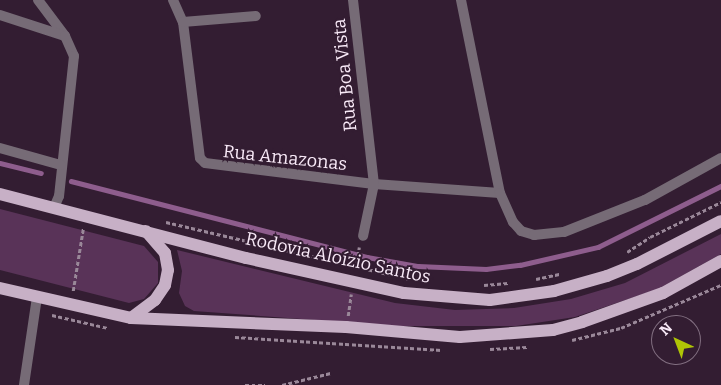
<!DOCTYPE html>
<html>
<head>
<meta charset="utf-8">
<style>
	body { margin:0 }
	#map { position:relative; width:721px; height:385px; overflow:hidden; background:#331d32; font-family:Bitter,serif }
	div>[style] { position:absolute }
	.green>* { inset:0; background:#593358 }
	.stream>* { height:4.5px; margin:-2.25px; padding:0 2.25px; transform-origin:2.25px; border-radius:2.25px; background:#8e5d8d }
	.path>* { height:2.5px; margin-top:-1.25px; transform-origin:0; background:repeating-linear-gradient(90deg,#9a8899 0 4px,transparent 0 6.5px) }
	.street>* { height:10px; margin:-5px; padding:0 5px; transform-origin:5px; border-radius:5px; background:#766b76 }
	.primary>* { height:12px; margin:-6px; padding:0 6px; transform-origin:6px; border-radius:6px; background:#c7b0c6 }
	span { translate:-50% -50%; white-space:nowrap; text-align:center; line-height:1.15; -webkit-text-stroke:4px #331d32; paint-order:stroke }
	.street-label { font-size:18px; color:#f8e9f7 }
	.north { position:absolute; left:651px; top:315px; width:50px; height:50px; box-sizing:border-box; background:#331d32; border:1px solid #826f81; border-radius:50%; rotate:317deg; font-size:14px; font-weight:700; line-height:20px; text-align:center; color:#f8e9f7 }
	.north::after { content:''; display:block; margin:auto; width:18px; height:22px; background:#afc506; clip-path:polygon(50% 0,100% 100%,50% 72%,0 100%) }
</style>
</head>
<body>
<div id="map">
	<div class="green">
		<div style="clip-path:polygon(0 209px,144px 246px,158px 262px,158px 283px,144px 299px,129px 303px,0 270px)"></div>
		<div style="clip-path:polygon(721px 234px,721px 254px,658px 289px,575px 317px,516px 326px,396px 326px,194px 311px,185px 306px,179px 293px,182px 271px,177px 250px,395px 303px,455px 310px,514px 308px,571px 299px,625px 283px)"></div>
	</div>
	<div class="stream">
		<div style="left:0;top:163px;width:42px;rotate:13.7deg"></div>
		<div style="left:71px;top:181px;width:306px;rotate:14.4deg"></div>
		<div style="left:367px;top:257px;width:52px;rotate:10deg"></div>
		<div style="left:418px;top:266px;width:68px;rotate:2.5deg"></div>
		<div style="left:486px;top:269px;width:34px;rotate:-7deg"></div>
		<div style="left:520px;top:265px;width:80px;rotate:-13deg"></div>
		<div style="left:598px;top:247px;width:137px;rotate:-26.4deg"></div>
	</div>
	<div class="path">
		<div style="left:166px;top:222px;width:250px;rotate:13.2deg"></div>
		<div style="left:627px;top:252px;width:27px;rotate:-33deg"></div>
		<div style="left:650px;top:237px;width:79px;rotate:-26.2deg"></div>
		<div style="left:356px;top:269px;width:22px;rotate:-82deg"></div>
		<div style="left:536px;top:279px;width:25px;rotate:-12deg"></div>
		<div style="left:484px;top:285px;width:24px;rotate:-5deg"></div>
		<div style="left:73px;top:291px;width:63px;rotate:-80.8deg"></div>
		<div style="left:52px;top:315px;width:57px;rotate:13.1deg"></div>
		<div style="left:348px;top:316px;width:22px;rotate:-82deg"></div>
		<div style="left:235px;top:337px;width:207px;rotate:3.6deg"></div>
		<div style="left:572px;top:340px;width:50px;rotate:-13.8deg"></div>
		<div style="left:621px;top:328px;width:109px;rotate:-23.3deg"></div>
		<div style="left:490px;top:349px;width:37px;rotate:-3deg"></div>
		<div style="left:245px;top:385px;width:20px"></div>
		<div style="left:282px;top:385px;width:50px;rotate:-13.8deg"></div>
	</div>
	<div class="street">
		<div style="left:38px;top:0;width:45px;rotate:53.1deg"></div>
		<div style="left:173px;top:0;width:24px;rotate:66deg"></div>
		<div style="left:183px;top:22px;width:137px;rotate:82.9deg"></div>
		<div style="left:200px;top:158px;width:7px;rotate:45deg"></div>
		<div style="left:205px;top:163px;width:170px;rotate:7.1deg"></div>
		<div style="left:374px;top:184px;width:126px;rotate:4.1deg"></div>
		<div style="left:353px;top:0;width:185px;rotate:83.5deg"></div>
		<div style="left:374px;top:184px;width:53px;rotate:101.9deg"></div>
		<div style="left:461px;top:0;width:197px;rotate:78.6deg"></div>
		<div style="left:500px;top:193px;width:32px;rotate:66deg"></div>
		<div style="left:513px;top:222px;width:12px;rotate:48deg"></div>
		<div style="left:521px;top:231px;width:14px;rotate:17deg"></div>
		<div style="left:534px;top:235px;width:30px;rotate:-6deg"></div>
		<div style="left:564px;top:232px;width:87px;rotate:-21.6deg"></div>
		<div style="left:645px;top:200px;width:87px;rotate:-28.9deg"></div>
		<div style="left:0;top:15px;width:68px;rotate:17.9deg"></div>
		<div style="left:65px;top:36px;width:22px;rotate:66deg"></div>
		<div style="left:74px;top:56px;width:141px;rotate:96.1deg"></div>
		<div style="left:59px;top:196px;width:13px;rotate:113deg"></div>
		<div style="left:183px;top:22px;width:73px;rotate:-4.7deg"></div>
		<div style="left:0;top:148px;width:63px;rotate:15.6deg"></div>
		<div style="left:24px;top:385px;width:89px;rotate:-81.6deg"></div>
	</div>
	<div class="primary">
		<div style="left:0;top:194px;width:254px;rotate:14.6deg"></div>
		<div style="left:246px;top:258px;width:162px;rotate:12.5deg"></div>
		<div style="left:404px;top:293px;width:86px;rotate:4.7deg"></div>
		<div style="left:490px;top:300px;width:65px;rotate:-8deg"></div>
		<div style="left:554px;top:291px;width:55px;rotate:-15.8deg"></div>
		<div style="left:607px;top:276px;width:32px;rotate:-22deg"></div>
		<div style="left:637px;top:264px;width:94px;rotate:-27.1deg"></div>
		<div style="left:0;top:288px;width:134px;rotate:12.9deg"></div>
		<div style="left:131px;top:318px;width:215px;rotate:2.4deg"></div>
		<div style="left:346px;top:327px;width:114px;rotate:5deg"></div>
		<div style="left:460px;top:337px;width:93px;rotate:-4.3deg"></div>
		<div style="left:553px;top:330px;width:30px;rotate:-15deg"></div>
		<div style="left:582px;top:322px;width:86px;rotate:-19.7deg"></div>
		<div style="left:663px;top:293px;width:66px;rotate:-28.9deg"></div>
		<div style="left:131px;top:318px;width:30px;rotate:-37deg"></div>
		<div style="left:155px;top:300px;width:18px;rotate:-56deg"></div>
		<div style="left:165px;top:285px;width:15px;rotate:-79deg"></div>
		<div style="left:168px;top:270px;width:17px;rotate:-100deg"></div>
		<div style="left:165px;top:253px;width:29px;rotate:-131deg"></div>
	</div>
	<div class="street-label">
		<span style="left:345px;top:75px;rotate:-96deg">Rua Boa Vista</span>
		<span style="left:285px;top:158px;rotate:6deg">Rua Amazonas</span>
		<span style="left:338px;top:258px;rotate:12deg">Rodovia Aloízio Santos</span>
	</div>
	<div class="north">N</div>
</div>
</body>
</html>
